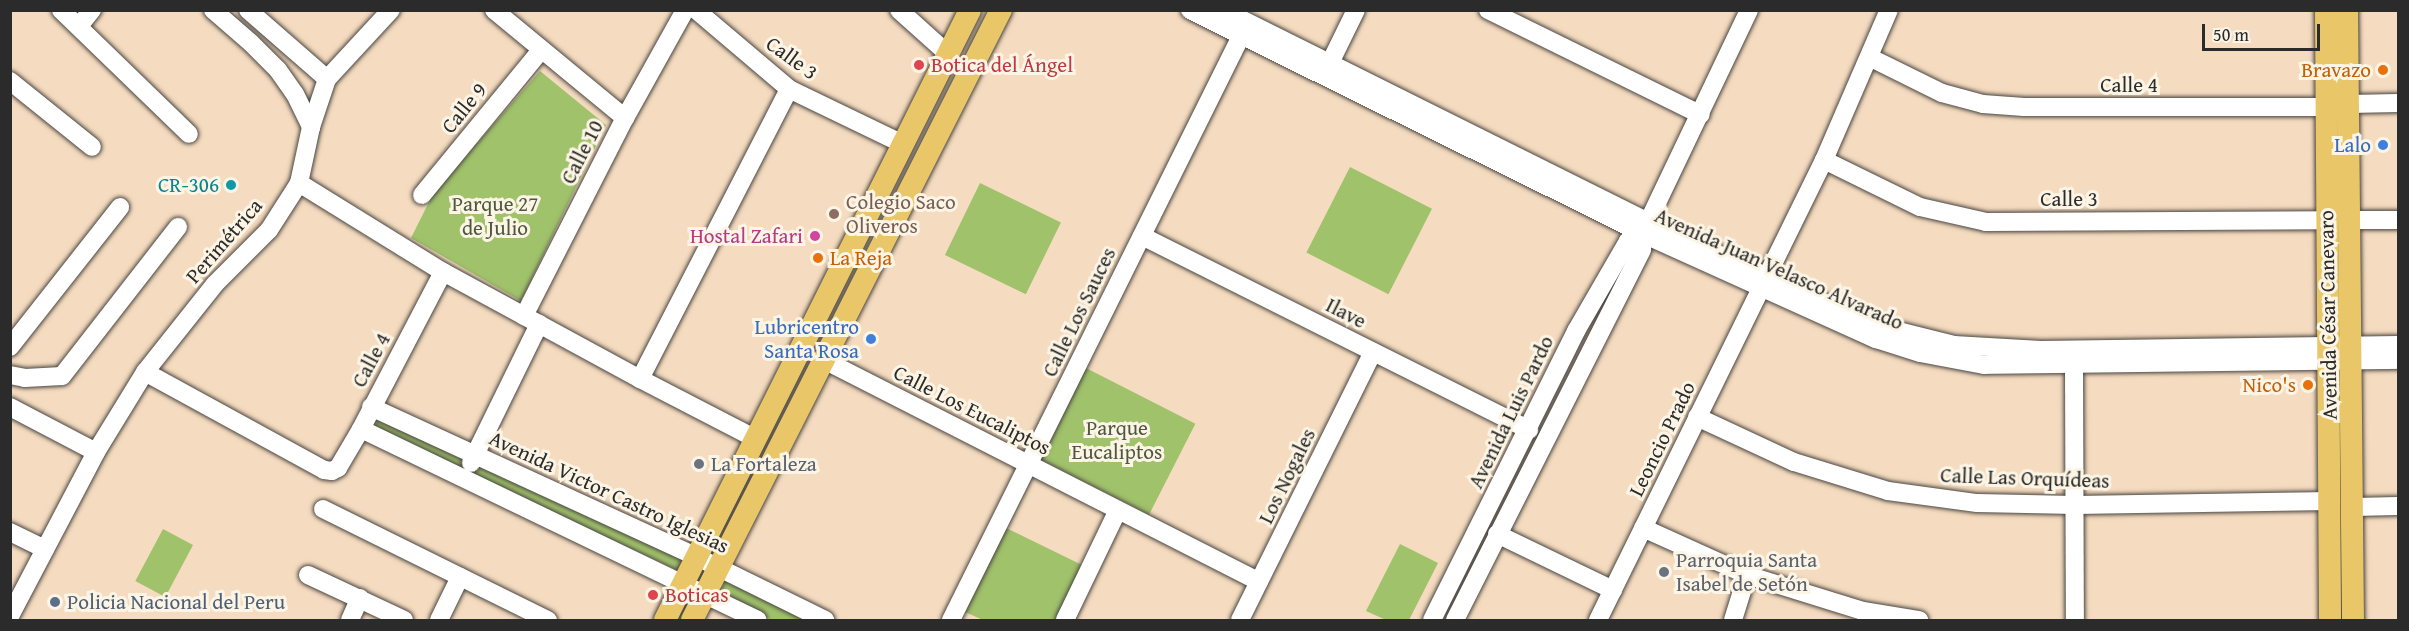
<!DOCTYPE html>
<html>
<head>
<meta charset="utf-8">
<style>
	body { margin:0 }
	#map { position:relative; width:2409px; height:631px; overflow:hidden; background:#f5dbbf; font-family:"Gentium Book Plus",serif }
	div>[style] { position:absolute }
	.green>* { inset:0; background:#a0c26b; transform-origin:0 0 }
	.roads { filter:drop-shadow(0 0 2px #494541) drop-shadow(0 0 2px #494541) }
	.minor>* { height:18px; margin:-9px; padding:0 9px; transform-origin:9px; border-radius:9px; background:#fff }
	.major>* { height:22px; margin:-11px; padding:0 11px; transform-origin:11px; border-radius:11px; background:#e9c769 }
	.dots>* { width:16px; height:16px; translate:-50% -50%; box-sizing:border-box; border:3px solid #fcf5e5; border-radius:50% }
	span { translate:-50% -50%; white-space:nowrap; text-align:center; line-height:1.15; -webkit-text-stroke:6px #fcf5e5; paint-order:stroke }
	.street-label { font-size:21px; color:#2b2b2b }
	.health-label { font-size:21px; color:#be3a42 }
	.left { translate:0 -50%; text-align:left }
	.food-label { font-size:21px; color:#c56008 }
	.right { translate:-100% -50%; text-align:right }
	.shop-label { font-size:21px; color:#366cbe }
	.culture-label { font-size:21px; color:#0d838f }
	.education-label { font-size:21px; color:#785e54 }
	.park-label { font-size:21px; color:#4e583e }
	.hotel-label { font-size:21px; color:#b23c85 }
	.worship-label { font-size:21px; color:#5b616d }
	.service-label { font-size:21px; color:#4e5e75 }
	.frame { position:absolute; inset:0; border:12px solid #2b2b2b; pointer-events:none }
	.scale { position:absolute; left:2202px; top:24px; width:118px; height:27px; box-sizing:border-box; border:3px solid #2b2b2b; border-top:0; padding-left:8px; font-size:18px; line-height:21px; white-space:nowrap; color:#2b2b2b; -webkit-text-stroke:4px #fcf5e5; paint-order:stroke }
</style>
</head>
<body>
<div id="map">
	<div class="green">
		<div style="clip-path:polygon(540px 71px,606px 125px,521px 301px,411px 238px,433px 194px)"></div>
		<div style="left:1350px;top:167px;width:92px;height:96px;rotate:27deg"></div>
		<div style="left:980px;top:183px;width:90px;height:80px;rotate:26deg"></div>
		<div style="left:1084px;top:367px;width:125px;height:102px;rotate:27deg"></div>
		<div style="left:380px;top:416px;width:340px;height:14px;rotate:25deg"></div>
		<div style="clip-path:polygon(1006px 528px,1082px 565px,1055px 620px,983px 620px,965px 612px)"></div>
		<div style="left:163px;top:529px;width:34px;height:59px;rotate:28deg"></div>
		<div style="clip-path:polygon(1400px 544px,1438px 563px,1409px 620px,1386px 620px,1366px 611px)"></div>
		<div style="clip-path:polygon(726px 580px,809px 620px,772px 620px,719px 594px)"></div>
	</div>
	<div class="roads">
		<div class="minor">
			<div style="left:61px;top:10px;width:178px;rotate:44.1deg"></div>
			<div style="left:213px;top:10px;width:50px;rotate:41deg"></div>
			<div style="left:251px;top:43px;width:38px;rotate:45deg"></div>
			<div style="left:278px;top:70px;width:29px;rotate:55deg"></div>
			<div style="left:295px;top:94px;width:37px;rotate:64deg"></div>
			<div style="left:248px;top:10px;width:105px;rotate:41.1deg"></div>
			<div style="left:494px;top:10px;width:170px;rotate:39.5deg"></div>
			<div style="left:696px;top:10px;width:122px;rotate:40.3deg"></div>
			<div style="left:789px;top:89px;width:127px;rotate:25.8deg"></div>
			<div style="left:899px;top:10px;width:66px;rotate:41.9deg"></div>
			<div style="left:1190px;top:10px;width:515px;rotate:26.27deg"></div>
			<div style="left:1652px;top:238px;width:246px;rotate:24.3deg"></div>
			<div style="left:1876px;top:339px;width:46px;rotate:17.7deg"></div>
			<div style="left:1920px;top:353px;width:65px;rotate:10.6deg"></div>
			<div style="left:1984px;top:365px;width:414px;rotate:-0.7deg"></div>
			<div style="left:1223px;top:10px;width:486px;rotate:26.5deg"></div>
			<div style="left:1658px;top:227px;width:198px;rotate:24.5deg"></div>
			<div style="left:1838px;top:309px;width:60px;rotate:20.6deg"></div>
			<div style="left:1894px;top:330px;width:62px;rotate:14deg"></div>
			<div style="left:1954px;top:345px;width:87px;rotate:3.3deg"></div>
			<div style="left:2041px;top:350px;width:357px;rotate:-0.8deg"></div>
			<div style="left:1488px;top:10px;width:237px;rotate:26.2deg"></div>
			<div style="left:79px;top:26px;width:21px;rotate:-51deg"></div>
			<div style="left:1869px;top:57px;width:81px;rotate:26.3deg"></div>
			<div style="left:1942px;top:93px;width:42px;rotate:15deg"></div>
			<div style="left:1983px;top:104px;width:41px;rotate:4.2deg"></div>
			<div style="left:2024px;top:107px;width:302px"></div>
			<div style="left:2326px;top:107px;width:23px;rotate:-7deg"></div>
			<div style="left:2349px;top:104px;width:49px;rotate:-1.2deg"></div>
			<div style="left:1330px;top:63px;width:59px;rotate:-63.9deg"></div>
			<div style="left:10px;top:81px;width:105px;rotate:38.8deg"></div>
			<div style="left:1824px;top:160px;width:107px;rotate:26.1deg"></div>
			<div style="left:1920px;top:207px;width:68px;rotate:12.8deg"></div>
			<div style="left:1986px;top:222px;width:341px;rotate:-0.3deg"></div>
			<div style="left:299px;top:183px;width:169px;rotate:31.7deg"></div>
			<div style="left:443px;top:272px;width:224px;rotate:28.5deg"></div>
			<div style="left:640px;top:379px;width:131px;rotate:27.3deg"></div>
			<div style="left:422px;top:195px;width:188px;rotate:-50.6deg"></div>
			<div style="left:2351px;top:220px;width:47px"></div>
			<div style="left:1142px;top:236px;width:433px;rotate:26.6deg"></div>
			<div style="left:524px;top:316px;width:222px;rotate:-63deg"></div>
			<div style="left:625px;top:118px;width:124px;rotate:-60.9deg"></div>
			<div style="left:10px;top:347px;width:178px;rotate:-51.8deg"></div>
			<div style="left:824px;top:360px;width:488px;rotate:27deg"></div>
			<div style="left:2074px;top:365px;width:255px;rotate:89.8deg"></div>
			<div style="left:145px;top:372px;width:204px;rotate:28.7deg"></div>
			<div style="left:324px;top:470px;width:8px;rotate:7deg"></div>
			<div style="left:332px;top:471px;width:7px;rotate:-27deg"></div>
			<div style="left:338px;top:468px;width:45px;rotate:-59.5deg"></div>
			<div style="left:361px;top:429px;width:177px;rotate:-62.4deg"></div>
			<div style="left:10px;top:375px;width:15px;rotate:11deg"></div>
			<div style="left:25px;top:378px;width:37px;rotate:-3deg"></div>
			<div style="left:62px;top:376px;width:189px;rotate:-52.1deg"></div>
			<div style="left:640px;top:379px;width:326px;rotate:-62.8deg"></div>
			<div style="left:10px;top:407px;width:97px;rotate:27.6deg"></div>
			<div style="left:371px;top:407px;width:359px;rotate:24.7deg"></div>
			<div style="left:697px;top:557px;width:143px;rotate:26.2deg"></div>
			<div style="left:1697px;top:417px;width:107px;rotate:24.9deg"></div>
			<div style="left:1794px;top:462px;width:98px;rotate:17.1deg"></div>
			<div style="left:1888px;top:491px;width:90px;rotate:7.7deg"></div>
			<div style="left:1977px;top:503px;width:98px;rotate:1.2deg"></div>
			<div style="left:2075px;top:505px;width:255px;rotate:-0.9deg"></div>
			<div style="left:361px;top:429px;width:440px;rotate:25.7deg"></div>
			<div style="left:471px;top:463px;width:155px;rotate:-63.9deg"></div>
			<div style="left:2353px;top:507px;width:45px;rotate:-1.3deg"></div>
			<div style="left:323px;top:509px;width:251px;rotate:26.3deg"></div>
			<div style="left:1643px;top:528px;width:114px;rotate:24.3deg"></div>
			<div style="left:1747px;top:575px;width:121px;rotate:17.2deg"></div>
			<div style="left:1863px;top:611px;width:57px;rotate:9.1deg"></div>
			<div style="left:10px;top:532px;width:39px;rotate:26deg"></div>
			<div style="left:1497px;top:534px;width:129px;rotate:25.8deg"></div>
			<div style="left:308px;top:575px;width:106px;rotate:25.1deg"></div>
			<div style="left:10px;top:616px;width:185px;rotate:-62.3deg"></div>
			<div style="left:96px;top:452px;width:94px;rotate:-58.5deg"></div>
			<div style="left:145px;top:372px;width:112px;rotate:-51.5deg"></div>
			<div style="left:215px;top:284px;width:76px;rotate:-45deg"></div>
			<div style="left:269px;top:230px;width:56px;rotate:-57.4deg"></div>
			<div style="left:299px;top:183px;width:57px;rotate:-77.9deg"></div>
			<div style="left:311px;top:127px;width:51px;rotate:-71.6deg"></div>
			<div style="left:327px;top:79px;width:94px;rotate:-47.2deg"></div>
			<div style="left:350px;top:620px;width:24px;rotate:-66deg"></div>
			<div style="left:439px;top:620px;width:48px;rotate:-64deg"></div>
			<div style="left:951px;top:620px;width:663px;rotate:-63.59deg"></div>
			<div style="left:1065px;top:620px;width:122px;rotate:-64.3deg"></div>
			<div style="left:1240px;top:620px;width:299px;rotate:-63.6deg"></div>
			<div style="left:1432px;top:620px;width:323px;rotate:-63.5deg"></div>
			<div style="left:1576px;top:331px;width:104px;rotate:-60deg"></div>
			<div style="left:1628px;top:241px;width:16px;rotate:-30deg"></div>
			<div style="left:1642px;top:233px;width:13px;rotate:-61deg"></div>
			<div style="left:1648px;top:222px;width:235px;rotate:-64.5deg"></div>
			<div style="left:1455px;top:620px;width:415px;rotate:-63.2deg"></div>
			<div style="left:1642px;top:249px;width:16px;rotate:-90deg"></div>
			<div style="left:1598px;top:620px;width:513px;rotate:-63.83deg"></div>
			<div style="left:1824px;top:160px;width:163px;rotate:-66.6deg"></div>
			<div style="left:1733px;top:620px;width:47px;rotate:-72.7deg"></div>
		</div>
		<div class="major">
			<div style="left:2326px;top:10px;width:610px;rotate:89.62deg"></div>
			<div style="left:2347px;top:10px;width:610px;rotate:89.44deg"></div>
			<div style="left:665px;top:620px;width:682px;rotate:-63.43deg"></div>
			<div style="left:692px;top:620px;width:684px;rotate:-63.14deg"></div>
		</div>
	</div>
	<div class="dots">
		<div style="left:919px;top:65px;background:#e0444e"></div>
		<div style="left:2383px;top:70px;background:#e8710a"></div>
		<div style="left:2383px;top:145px;background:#3f7fe0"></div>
		<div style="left:231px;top:185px;background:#0f9aa8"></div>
		<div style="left:834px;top:214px;background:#8d6e63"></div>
		<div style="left:815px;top:236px;background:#d1479c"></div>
		<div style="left:818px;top:258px;background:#e8710a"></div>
		<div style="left:871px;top:339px;background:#3f7fe0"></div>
		<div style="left:2308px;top:385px;background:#e8710a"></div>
		<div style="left:699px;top:464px;background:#6b7280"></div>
		<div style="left:1664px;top:572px;background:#6b7280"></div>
		<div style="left:653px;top:595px;background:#e0444e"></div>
		<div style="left:55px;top:602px;background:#5c6f8a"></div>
	</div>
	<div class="street-label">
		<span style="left:792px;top:58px;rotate:36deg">Calle 3</span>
		<span style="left:2129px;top:85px">Calle 4</span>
		<span style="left:464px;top:108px;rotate:-51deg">Calle 9</span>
		<span style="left:582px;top:152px;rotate:-63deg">Calle 10</span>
		<span style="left:2069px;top:199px">Calle 3</span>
		<span style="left:224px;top:241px;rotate:-49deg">Perimétrica</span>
		<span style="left:1779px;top:269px;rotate:24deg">Avenida Juan Velasco Alvarado</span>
		<span style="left:1079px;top:312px;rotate:-64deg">Calle Los Sauces</span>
		<span style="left:1346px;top:313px;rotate:27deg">Ilave</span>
		<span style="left:2328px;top:315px;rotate:-91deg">Avenida César Canevaro</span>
		<span style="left:371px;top:360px;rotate:-62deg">Calle 4</span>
		<span style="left:972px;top:410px;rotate:27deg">Calle Los Eucaliptos</span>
		<span style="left:1511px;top:412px;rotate:-64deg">Avenida Luis Pardo</span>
		<span style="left:1662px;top:439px;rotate:-64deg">Leoncio Prado</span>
		<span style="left:1287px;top:476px;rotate:-64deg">Los Nogales</span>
		<span style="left:2025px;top:478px;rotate:2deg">Calle Las Orquídeas</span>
		<span style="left:609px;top:492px;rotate:25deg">Avenida Victor Castro Iglesias</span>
	</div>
	<div class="health-label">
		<span class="left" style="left:931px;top:65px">Botica del Ángel</span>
		<span class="left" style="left:665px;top:595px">Boticas</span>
	</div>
	<div class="food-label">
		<span class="right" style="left:2371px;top:70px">Bravazo</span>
		<span class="left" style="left:830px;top:258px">La Reja</span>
		<span class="right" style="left:2296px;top:385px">Nico's</span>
	</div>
	<div class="shop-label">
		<span class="right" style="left:2371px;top:145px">Lalo</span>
		<span class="right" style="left:859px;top:339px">Lubricentro<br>Santa Rosa</span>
	</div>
	<div class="culture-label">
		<span class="right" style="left:219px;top:185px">CR-306</span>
	</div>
	<div class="education-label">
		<span class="left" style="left:846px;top:214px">Colegio Saco<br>Oliveros</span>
	</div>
	<div class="park-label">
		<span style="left:495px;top:216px">Parque 27<br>de Julio</span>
		<span style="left:1117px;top:440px">Parque<br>Eucaliptos</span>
	</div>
	<div class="hotel-label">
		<span class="right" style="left:803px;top:236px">Hostal Zafari</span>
	</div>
	<div class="worship-label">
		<span class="left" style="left:711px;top:464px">La Fortaleza</span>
		<span class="left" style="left:1676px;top:572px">Parroquia Santa<br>Isabel de Setón</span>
	</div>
	<div class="service-label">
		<span class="left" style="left:67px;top:602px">Policia Nacional del Peru</span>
	</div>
	<div class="frame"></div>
	<div class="scale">50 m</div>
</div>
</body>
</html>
